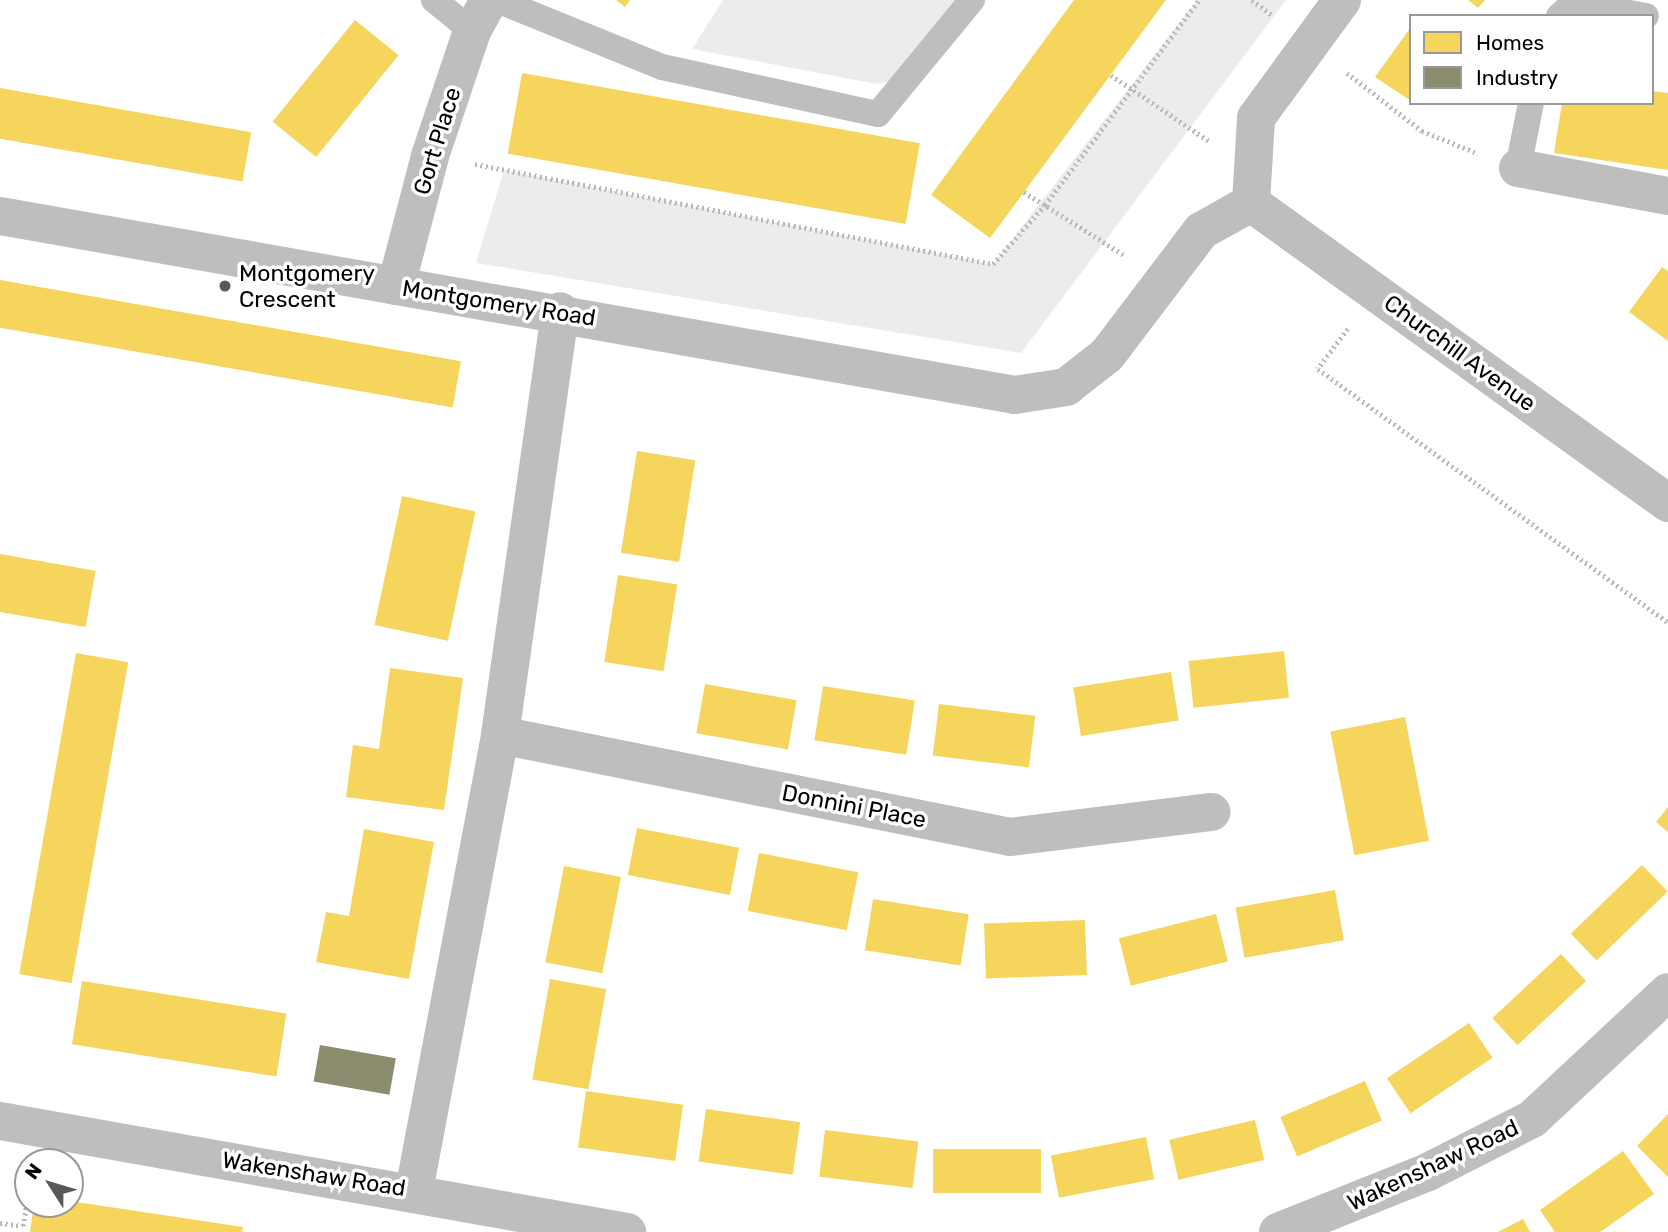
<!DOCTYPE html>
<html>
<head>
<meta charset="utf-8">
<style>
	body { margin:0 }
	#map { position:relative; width:1668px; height:1232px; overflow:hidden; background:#fff; font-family:Rubik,sans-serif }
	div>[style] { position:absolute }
	.green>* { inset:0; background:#ececec }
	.homes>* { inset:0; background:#f6d55c; transform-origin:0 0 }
	.industry>* { inset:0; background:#8c8c6e; transform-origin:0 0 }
	.path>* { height:4.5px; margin-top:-2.25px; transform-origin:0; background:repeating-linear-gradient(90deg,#b9b9b9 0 2px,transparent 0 5.5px) }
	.service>* { height:26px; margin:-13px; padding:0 13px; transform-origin:13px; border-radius:13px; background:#bebebe }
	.minor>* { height:38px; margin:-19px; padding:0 19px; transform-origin:19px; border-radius:19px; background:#bebebe }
	.dots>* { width:19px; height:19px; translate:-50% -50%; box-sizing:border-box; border:4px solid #fff; border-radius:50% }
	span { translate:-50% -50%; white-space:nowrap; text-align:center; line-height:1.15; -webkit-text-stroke:7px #fff; paint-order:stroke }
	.street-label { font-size:23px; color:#000 }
	.poi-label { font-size:23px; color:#000 }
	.left { translate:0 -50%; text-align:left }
	.legend { position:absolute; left:1409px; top:14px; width:245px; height:91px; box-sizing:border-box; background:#fff; border:2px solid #999; margin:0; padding:9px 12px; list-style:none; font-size:21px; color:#000 }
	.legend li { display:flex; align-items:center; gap:14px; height:35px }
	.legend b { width:35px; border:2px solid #999 }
	.north { position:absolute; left:14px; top:1148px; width:70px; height:70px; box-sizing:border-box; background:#fff; border:2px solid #999; border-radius:50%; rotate:307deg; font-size:19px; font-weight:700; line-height:28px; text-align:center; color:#000 }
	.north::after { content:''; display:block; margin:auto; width:24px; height:32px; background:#595959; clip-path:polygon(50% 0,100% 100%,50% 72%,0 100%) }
</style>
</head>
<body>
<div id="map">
	<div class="green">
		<div style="clip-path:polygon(723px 0,965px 0,900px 79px,877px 84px,692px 49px)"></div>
		<div style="clip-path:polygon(1197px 0,1286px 0,1021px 353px,476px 263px,504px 170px,993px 264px)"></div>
	</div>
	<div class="homes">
		<div style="clip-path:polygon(616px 0,630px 0,625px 7px)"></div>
		<div style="clip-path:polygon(1074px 0,1166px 0,990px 238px,931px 195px)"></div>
		<div style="clip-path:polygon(1468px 0,1485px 0,1478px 8px)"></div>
		<div style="left:355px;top:20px;width:56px;height:131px;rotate:39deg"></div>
		<div style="clip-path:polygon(1411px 27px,1411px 101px,1375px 77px)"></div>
		<div style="left:522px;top:73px;width:404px;height:82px;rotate:10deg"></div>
		<div style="left:0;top:88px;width:255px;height:50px;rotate:10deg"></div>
		<div style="clip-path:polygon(1652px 91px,1668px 93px,1668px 170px,1554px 153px,1562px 103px,1652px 103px)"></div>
		<div style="clip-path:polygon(1662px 267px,1668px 271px,1668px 341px,1629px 312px)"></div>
		<div style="left:0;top:280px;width:468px;height:47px;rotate:10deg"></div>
		<div style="left:637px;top:451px;width:59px;height:103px;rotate:9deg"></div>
		<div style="left:402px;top:496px;width:75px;height:132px;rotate:12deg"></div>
		<div style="left:0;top:554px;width:97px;height:57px;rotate:10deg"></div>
		<div style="left:618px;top:575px;width:60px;height:88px;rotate:9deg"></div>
		<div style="left:1284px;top:651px;width:47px;height:96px;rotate:84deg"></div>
		<div style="left:76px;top:653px;width:53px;height:326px;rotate:10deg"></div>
		<div style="clip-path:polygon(390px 668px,463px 678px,444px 810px,346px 797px,353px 745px,379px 749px)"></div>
		<div style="left:1171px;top:672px;width:49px;height:99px;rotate:81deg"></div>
		<div style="left:705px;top:684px;width:93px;height:50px;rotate:10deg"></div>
		<div style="left:823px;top:686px;width:93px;height:55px;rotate:9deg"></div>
		<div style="left:939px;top:704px;width:97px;height:52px;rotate:7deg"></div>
		<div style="left:1405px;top:717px;width:126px;height:76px;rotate:79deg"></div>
		<div style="clip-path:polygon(1668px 807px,1668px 832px,1656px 822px)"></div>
		<div style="left:637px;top:828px;width:104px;height:48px;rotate:11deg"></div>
		<div style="clip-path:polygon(364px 829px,434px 842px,409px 979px,316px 962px,326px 912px,349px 916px)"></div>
		<div style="left:759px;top:853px;width:101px;height:59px;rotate:11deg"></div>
		<div style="left:1642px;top:865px;width:37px;height:99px;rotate:46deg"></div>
		<div style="left:564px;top:866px;width:58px;height:98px;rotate:11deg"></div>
		<div style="left:1335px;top:890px;width:51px;height:101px;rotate:80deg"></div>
		<div style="left:873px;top:899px;width:97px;height:52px;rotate:9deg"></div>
		<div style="left:1216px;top:914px;width:49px;height:100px;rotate:76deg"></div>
		<div style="left:1085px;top:920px;width:55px;height:101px;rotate:88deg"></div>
		<div style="left:1561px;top:954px;width:37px;height:94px;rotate:47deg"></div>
		<div style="left:550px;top:979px;width:57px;height:102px;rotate:10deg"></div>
		<div style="left:82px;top:981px;width:207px;height:64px;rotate:9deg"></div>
		<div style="left:1469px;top:1023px;width:42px;height:99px;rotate:56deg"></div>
		<div style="left:1365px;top:1081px;width:43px;height:92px;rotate:67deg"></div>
		<div style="left:586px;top:1091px;width:98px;height:57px;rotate:8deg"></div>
		<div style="left:706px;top:1109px;width:95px;height:53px;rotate:8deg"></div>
		<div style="clip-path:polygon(1668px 1114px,1668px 1177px,1637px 1146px)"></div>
		<div style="left:1255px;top:1120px;width:41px;height:88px;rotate:77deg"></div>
		<div style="left:825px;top:1130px;width:94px;height:47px;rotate:7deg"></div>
		<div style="left:1146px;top:1137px;width:43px;height:97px;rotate:79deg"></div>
		<div style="left:933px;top:1149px;width:108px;height:44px"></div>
		<div style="clip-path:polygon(1623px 1151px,1654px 1194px,1600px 1232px,1555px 1232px,1540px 1210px)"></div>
		<div style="clip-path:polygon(70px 1201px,243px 1227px,242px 1232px,30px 1232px,34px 1204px)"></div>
		<div style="clip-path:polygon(1523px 1219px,1530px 1232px,1498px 1232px)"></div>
	</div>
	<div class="industry">
		<div style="left:320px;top:1045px;width:77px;height:37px;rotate:10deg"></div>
	</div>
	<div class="path">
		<div style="left:1252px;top:0;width:26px;rotate:37deg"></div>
		<div style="left:1347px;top:73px;width:95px;rotate:37.7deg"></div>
		<div style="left:1422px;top:131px;width:57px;rotate:21.6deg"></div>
		<div style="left:1111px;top:75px;width:118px;rotate:34deg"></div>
		<div style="left:475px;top:164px;width:528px;rotate:10.93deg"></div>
		<div style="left:993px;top:264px;width:79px;rotate:-48.6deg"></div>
		<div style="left:1045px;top:205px;width:256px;rotate:-53.1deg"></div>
		<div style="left:1024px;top:192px;width:118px;rotate:32.2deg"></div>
		<div style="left:1348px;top:329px;width:50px;rotate:126.9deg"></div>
		<div style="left:1318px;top:369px;width:432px;rotate:35.9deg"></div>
		<div style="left:0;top:1223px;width:23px;rotate:7deg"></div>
		<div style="left:23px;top:1226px;width:30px;rotate:-81deg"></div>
	</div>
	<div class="service">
		<div style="left:434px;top:0;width:49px;rotate:39.2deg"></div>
		<div style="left:497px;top:0;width:178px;rotate:22.1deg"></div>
		<div style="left:662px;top:67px;width:221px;rotate:12.3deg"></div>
		<div style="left:878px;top:114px;width:148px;rotate:-50.5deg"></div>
		<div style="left:1559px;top:16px;width:20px;rotate:-41deg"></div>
		<div style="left:1574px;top:3px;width:73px;rotate:10.2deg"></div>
		<div style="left:1518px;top:168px;width:66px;rotate:-78.7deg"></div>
	</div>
	<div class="minor">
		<div style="left:1518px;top:168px;width:153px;rotate:10.6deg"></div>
		<div style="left:1251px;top:203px;width:514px;rotate:35.73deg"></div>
		<div style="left:1251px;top:203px;width:85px;rotate:-86.6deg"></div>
		<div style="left:1256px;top:118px;width:146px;rotate:-53.9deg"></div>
		<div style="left:0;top:216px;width:1031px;rotate:10deg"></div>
		<div style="left:1015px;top:395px;width:52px;rotate:-8.9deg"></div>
		<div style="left:1066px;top:387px;width:52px;rotate:-38deg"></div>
		<div style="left:1107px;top:355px;width:156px;rotate:-52.8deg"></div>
		<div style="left:1201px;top:231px;width:57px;rotate:-29.2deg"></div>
		<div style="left:396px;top:286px;width:134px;rotate:-75.3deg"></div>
		<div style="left:430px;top:156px;width:132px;rotate:-71.4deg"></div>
		<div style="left:472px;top:31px;width:35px;rotate:-61deg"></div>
		<div style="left:500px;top:735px;width:520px;rotate:11.31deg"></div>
		<div style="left:1010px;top:837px;width:203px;rotate:-7.1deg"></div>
		<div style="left:0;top:1121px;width:637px;rotate:10.04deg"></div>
		<div style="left:414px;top:1191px;width:464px;rotate:-79.3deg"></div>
		<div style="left:500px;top:735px;width:428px;rotate:-81.9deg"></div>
		<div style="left:1278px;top:1232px;width:162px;rotate:-21.8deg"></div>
		<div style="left:1428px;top:1172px;width:117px;rotate:-27deg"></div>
		<div style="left:1532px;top:1119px;width:186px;rotate:-43deg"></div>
	</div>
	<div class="dots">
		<div style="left:225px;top:286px;background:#595959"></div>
	</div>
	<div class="street-label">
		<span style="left:437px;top:141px;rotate:-73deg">Gort Place</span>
		<span style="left:499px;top:303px;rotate:9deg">Montgomery Road</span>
		<span style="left:1460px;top:353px;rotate:36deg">Churchill Avenue</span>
		<span style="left:854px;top:806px;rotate:11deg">Donnini Place</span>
		<span style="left:1433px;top:1165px;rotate:-25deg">Wakenshaw Road</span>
		<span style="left:314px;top:1174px;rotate:9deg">Wakenshaw Road</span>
	</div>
	<div class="poi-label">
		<span class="left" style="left:239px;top:286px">Montgomery<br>Crescent</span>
	</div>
	<ul class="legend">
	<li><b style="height:19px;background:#f6d55c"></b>Homes</li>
	<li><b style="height:19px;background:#8c8c6e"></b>Industry</li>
	</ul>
	<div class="north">N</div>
</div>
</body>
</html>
